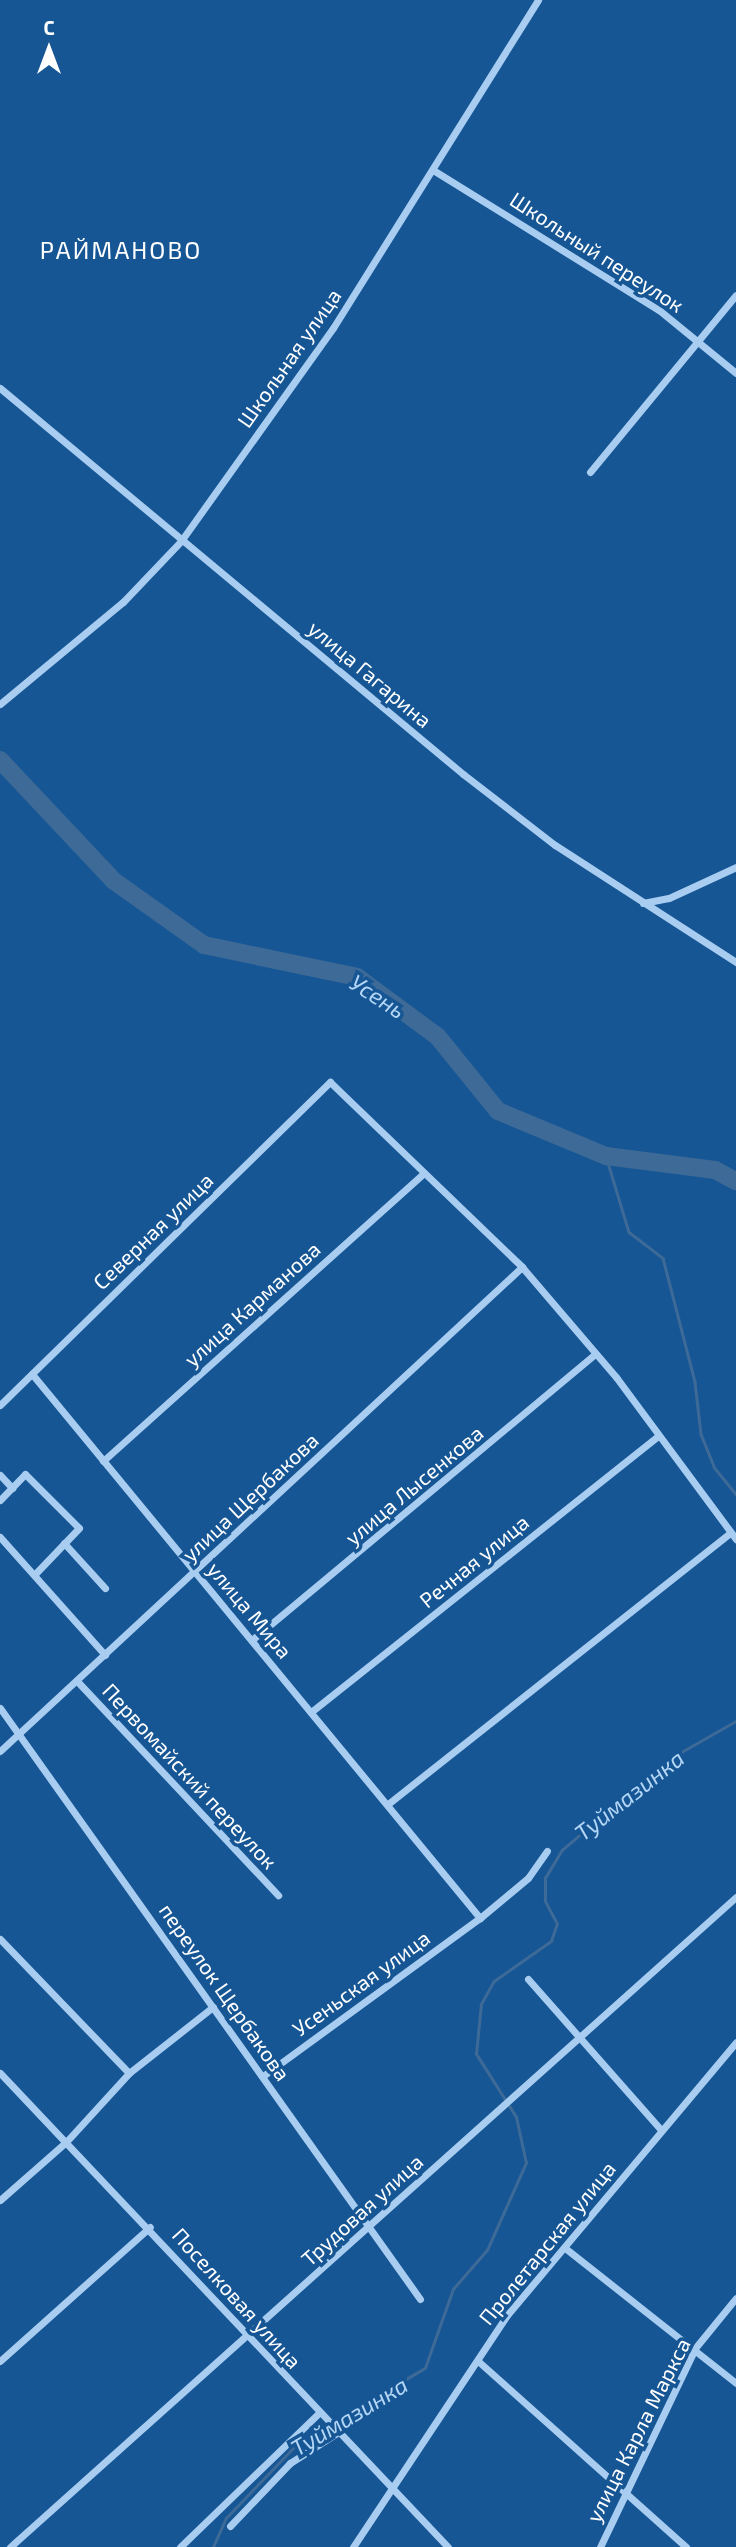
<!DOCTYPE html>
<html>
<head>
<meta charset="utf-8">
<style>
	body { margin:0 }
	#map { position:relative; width:736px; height:2547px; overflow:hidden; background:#175694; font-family:"Exo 2",sans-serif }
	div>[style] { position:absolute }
	.stream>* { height:2.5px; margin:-1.25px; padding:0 1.25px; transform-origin:1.25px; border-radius:1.25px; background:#3d6a97 }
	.river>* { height:18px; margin:-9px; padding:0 9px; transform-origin:9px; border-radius:9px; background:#3d6a97 }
	.minor>* { height:7px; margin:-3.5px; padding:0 3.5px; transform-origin:3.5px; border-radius:3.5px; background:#a8cdf1 }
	span { translate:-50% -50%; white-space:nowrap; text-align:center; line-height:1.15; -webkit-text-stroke:7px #175694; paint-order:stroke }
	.street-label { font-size:21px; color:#fff }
	.water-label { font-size:23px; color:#b4d7f7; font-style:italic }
	.quarter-label { font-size:24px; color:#fff; letter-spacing:2px }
	.north { position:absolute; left:14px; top:14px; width:70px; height:70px; -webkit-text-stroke:5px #175694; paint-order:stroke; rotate:0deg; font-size:19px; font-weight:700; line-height:28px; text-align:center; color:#fff }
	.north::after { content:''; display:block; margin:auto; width:24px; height:32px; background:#fff; clip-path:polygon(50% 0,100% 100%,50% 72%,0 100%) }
</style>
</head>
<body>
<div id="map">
	<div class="stream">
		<div style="left:606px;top:1156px;width:79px;rotate:73.2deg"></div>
		<div style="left:629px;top:1232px;width:43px;rotate:37.4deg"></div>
		<div style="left:663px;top:1258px;width:128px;rotate:75.5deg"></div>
		<div style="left:695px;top:1382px;width:52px;rotate:83.4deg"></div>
		<div style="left:701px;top:1434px;width:35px;rotate:68deg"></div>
		<div style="left:714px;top:1467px;width:35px;rotate:51deg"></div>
		<div style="left:213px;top:2547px;width:32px;rotate:-66deg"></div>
		<div style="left:226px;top:2518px;width:104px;rotate:-46.2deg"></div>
		<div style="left:298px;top:2443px;width:147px;rotate:-30.6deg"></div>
		<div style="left:425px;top:2368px;width:84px;rotate:-70.5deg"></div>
		<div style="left:453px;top:2289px;width:52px;rotate:-48.9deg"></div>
		<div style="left:487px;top:2250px;width:95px;rotate:-65.9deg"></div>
		<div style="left:526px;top:2163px;width:47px;rotate:-102.3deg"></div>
		<div style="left:516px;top:2117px;width:75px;rotate:-122.4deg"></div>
		<div style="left:476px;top:2054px;width:50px;rotate:-84.3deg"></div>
		<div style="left:481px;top:2004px;width:26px;rotate:-61deg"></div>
		<div style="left:494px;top:1981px;width:70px;rotate:-35.1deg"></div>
		<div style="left:551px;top:1941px;width:18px;rotate:-71deg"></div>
		<div style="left:557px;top:1924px;width:26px;rotate:-118deg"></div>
		<div style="left:545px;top:1901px;width:23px;rotate:-90deg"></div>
		<div style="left:545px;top:1878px;width:33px;rotate:-59deg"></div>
		<div style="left:562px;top:1850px;width:140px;rotate:-40.4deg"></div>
		<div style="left:669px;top:1759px;width:77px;rotate:-29.6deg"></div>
	</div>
	<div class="river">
		<div style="left:0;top:760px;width:166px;rotate:46.7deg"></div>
		<div style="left:114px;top:881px;width:110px;rotate:35.4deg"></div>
		<div style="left:204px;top:945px;width:156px;rotate:11.8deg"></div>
		<div style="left:357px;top:977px;width:101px;rotate:36.5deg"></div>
		<div style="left:438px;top:1037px;width:95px;rotate:51deg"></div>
		<div style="left:498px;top:1111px;width:117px;rotate:22.6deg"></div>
		<div style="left:606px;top:1156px;width:110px;rotate:7.3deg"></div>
		<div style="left:715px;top:1170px;width:24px;rotate:28deg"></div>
	</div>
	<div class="minor">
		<div style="left:433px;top:170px;width:266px;rotate:31.8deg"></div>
		<div style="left:659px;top:310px;width:99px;rotate:39.3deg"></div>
		<div style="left:0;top:388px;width:603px;rotate:39.82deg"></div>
		<div style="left:463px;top:774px;width:116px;rotate:37.7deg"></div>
		<div style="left:555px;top:845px;width:216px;rotate:32.9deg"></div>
		<div style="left:590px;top:472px;width:229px;rotate:-50.5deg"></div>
		<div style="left:0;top:704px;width:160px;rotate:-39.7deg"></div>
		<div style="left:123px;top:602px;width:84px;rotate:-46.4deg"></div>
		<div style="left:181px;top:541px;width:262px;rotate:-54.5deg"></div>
		<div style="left:333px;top:328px;width:387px;rotate:-58deg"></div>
		<div style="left:643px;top:903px;width:26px;rotate:-11deg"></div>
		<div style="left:669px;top:898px;width:74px;rotate:-24.8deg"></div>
		<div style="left:32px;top:1374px;width:705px;rotate:50.53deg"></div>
		<div style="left:0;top:1405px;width:462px;rotate:-44.4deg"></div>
		<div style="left:330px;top:1082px;width:267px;rotate:43.9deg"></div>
		<div style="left:522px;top:1267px;width:145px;rotate:49.5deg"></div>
		<div style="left:616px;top:1377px;width:202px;rotate:53.5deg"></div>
		<div style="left:103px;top:1461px;width:431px;rotate:-41.9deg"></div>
		<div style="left:0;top:1475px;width:18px;rotate:47deg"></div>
		<div style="left:0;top:1500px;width:36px;rotate:-46deg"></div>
		<div style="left:25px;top:1474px;width:76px;rotate:45deg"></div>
		<div style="left:79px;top:1528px;width:64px;rotate:133.7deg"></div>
		<div style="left:0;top:1537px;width:158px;rotate:48.3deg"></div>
		<div style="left:64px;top:1543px;width:61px;rotate:47.7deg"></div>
		<div style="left:253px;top:1639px;width:445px;rotate:-39.8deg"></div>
		<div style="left:77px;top:1681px;width:294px;rotate:46.8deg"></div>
		<div style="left:0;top:1708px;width:725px;rotate:54.6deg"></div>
		<div style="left:311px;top:1712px;width:443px;rotate:-38.5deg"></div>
		<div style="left:0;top:1751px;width:712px;rotate:-42.84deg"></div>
		<div style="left:388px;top:1804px;width:436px;rotate:-38.4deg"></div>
		<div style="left:0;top:1939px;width:186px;rotate:46.1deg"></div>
		<div style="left:528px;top:1979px;width:201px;rotate:48.6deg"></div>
		<div style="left:0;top:2073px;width:652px;rotate:46.62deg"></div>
		<div style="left:263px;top:2076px;width:268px;rotate:-36.1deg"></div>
		<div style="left:480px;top:1918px;width:62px;rotate:-39.8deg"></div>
		<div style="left:528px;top:1878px;width:33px;rotate:-55deg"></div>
		<div style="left:0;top:2200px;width:88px;rotate:-41.3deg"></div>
		<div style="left:66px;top:2142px;width:93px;rotate:-47.6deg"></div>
		<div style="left:129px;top:2073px;width:107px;rotate:-38.2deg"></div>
		<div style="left:565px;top:2248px;width:218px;rotate:38.3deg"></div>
		<div style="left:0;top:2361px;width:201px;rotate:-41.8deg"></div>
		<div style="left:478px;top:2361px;width:279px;rotate:41.8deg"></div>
		<div style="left:230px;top:2526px;width:87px;rotate:-46.4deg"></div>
		<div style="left:290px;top:2463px;width:56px;rotate:-32.6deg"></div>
		<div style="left:10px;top:2547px;width:974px;rotate:-41.84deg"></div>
		<div style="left:180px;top:2547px;width:193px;rotate:-44deg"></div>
		<div style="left:353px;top:2547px;width:280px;rotate:-56.4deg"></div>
		<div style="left:508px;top:2314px;width:355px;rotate:-50deg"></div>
		<div style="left:600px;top:2547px;width:222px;rotate:-64.4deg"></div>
		<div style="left:696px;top:2347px;width:63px;rotate:-50.8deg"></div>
	</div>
	<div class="street-label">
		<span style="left:597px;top:252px;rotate:33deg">Школьный переулок</span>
		<span style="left:289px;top:358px;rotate:-55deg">Школьная улица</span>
		<span style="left:370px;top:674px;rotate:40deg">улица Гагарина</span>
		<span style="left:153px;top:1231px;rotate:-44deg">Северная улица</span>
		<span style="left:252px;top:1304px;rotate:-42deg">улица Карманова</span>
		<span style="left:414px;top:1485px;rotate:-40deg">улица Лысенкова</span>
		<span style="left:250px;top:1497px;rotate:-43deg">улица Щербакова</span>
		<span style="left:474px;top:1561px;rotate:-39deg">Речная улица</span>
		<span style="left:250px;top:1610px;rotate:50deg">улица Мира</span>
		<span style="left:190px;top:1776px;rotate:47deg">Первомайский переулок</span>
		<span style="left:361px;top:1983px;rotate:-36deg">Усеньская улица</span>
		<span style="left:225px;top:1992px;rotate:55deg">переулок Щербакова</span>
		<span style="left:362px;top:2210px;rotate:-42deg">Трудовая улица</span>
		<span style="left:547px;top:2243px;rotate:-51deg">Пролетарская улица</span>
		<span style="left:237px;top:2298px;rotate:48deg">Поселковая улица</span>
		<span style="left:638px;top:2430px;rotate:-63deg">улица Карла Маркса</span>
	</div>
	<div class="water-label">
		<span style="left:378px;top:996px;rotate:33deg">Усень</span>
		<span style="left:629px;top:1795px;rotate:-38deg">Туймазинка</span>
		<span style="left:349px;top:2416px;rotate:-31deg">Туймазинка</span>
	</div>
	<div class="quarter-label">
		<span style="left:121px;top:250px">РАЙМАНОВО</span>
	</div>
	<div class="north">С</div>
</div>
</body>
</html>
